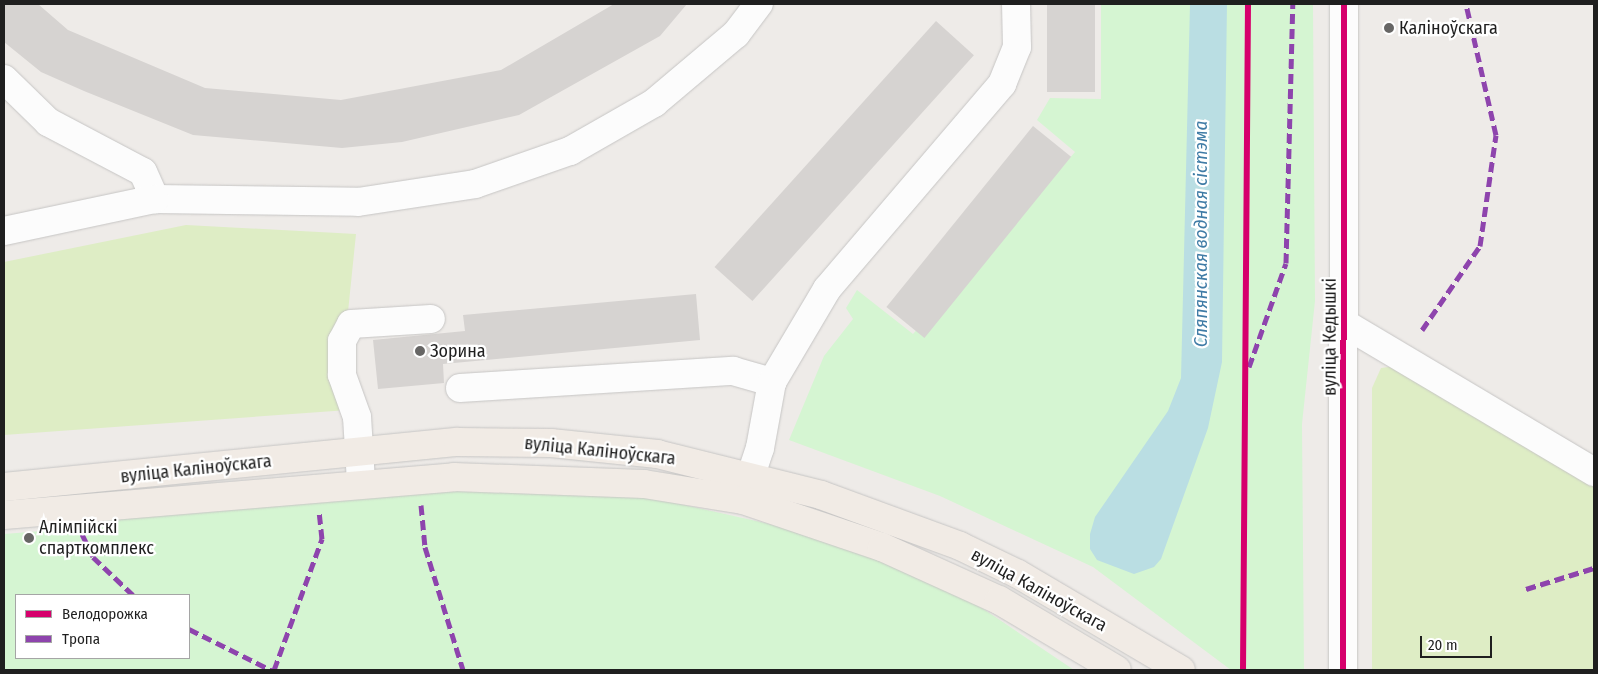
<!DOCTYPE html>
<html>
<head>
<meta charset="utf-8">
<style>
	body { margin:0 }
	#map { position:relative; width:1598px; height:674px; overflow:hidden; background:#eeebe8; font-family:"Fira Sans Condensed",sans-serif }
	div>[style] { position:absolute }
	.grass>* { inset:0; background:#deedc5 }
	.park>* { inset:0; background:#d5f5d2 }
	.water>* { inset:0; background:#badee3 }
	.building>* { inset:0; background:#d6d3d1; transform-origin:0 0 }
	.roads { filter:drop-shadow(0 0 1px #c6c5c4) drop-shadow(0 0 1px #c6c5c4) }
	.minor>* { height:28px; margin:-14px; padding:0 14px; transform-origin:14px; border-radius:14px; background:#fcfcfc }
	.major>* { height:28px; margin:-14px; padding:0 14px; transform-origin:14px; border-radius:14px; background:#f1ebe5 }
	.quiet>* { height:5px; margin-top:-2.5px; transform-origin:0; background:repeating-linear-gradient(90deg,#8e44ad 0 10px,transparent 0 15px) }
	.cycleway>* { height:6px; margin:-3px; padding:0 3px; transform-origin:3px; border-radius:3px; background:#d6006c }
	.dots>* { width:14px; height:14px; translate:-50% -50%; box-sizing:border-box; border:2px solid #fff; border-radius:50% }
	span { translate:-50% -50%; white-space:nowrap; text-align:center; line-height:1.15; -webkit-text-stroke:4.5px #fff; paint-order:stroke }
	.poi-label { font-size:18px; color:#1f1f1f }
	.left { translate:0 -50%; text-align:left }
	.street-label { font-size:18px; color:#1f1f1f }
	.water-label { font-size:19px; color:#407ca6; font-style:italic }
	.frame { position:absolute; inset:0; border:5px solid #1f1f1f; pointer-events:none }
	.legend { position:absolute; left:15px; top:594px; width:175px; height:65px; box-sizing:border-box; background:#fff; border:1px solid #a5a5a5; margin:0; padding:6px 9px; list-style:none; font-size:15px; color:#1f1f1f }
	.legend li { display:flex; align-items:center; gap:10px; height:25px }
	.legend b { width:25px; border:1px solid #a5a5a5 }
	.scale { position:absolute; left:1420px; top:636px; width:72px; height:22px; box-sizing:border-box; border:2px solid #1f1f1f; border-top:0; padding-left:6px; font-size:15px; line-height:18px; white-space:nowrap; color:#1f1f1f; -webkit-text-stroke:4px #fff; paint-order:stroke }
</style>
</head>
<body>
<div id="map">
	<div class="grass">
		<div style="clip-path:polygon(186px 225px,356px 234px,348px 312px,348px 410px,4px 435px,4px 262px)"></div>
		<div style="clip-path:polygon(1396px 366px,1594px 483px,1594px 670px,1372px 670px,1372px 388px,1381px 368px)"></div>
	</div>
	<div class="park">
		<div style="clip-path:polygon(1101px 4px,1313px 4px,1315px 301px,1302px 424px,1304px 670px,1231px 670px,1093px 567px,940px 496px,789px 440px,824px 356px,853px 319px,846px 308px,857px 290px,913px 334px,1075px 152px,1037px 120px,1050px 98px,1101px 99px)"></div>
		<div style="clip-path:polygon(evenodd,418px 489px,584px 491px,662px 500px,797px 530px,894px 565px,970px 600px,1074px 670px,4px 670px,4px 534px,68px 529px,101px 517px,418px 489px,16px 595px,189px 595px,189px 658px,16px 658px,16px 595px)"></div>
	</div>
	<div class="water">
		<div style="clip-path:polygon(1190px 4px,1227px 4px,1222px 362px,1208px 428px,1161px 559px,1154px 567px,1134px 574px,1097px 560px,1090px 549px,1090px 534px,1095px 517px,1168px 411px,1181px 378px)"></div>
	</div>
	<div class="building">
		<div style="clip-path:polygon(4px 4px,38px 4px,68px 30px,205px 88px,341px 100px,501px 70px,614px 4px,687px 4px,660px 36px,519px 115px,402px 142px,342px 148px,193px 135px,84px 91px,41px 72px,4px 42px)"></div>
		<div style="left:1047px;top:4px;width:48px;height:88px"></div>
		<div style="left:936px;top:21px;width:51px;height:331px;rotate:42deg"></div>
		<div style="left:1033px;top:126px;width:49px;height:233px;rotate:39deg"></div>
		<div style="clip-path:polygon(696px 294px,700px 340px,443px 364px,444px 383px,378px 389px,373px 340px,465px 331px,463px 315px)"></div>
	</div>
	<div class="roads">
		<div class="minor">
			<div style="left:4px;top:79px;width:62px;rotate:44.3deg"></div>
			<div style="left:48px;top:122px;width:107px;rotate:27.8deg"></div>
			<div style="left:143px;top:172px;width:30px;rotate:66deg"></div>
			<div style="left:155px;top:199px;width:203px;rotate:0.8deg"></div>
			<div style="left:358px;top:202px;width:118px;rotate:-8.7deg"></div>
			<div style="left:475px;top:184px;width:101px;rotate:-19.2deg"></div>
			<div style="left:570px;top:151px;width:97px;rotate:-29.7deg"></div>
			<div style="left:654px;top:103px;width:107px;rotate:-40.1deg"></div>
			<div style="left:736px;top:34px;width:38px;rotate:-53deg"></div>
			<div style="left:4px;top:231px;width:154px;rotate:-12deg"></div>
			<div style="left:1345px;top:324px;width:290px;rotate:30.7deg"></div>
			<div style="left:460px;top:388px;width:274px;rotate:-3.6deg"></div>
			<div style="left:733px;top:371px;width:41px;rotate:15.8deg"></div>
			<div style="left:361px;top:482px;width:65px;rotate:-93.5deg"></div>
			<div style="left:357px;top:417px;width:45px;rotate:-109.7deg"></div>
			<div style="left:342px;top:375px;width:34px;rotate:-90deg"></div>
			<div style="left:342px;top:341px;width:19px;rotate:-62deg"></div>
			<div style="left:351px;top:324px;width:80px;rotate:-3.6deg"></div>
			<div style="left:743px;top:499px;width:54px;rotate:-71.6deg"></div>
			<div style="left:760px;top:448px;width:67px;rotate:-79.7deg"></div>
			<div style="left:772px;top:382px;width:108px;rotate:-59.4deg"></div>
			<div style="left:827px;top:289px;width:270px;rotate:-49.5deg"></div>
			<div style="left:1002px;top:84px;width:40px;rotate:-68deg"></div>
			<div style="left:1017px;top:47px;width:43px;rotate:-91.3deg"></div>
			<div style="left:1343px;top:670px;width:666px;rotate:-89.91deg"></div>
		</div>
		<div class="major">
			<div style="left:4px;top:487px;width:456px;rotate:-5.7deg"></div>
			<div style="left:458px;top:442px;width:93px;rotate:0.6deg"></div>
			<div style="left:551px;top:443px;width:107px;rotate:5.9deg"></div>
			<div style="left:657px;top:454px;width:169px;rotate:14deg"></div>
			<div style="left:821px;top:495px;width:148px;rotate:20.1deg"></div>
			<div style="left:960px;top:546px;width:64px;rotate:25.8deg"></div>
			<div style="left:1018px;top:574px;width:189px;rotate:30.5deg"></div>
			<div style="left:4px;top:515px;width:452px;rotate:-4.8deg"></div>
			<div style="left:454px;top:477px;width:190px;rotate:2.1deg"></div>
			<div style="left:644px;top:484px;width:100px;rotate:9.2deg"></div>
			<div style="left:743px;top:500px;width:147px;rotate:18.7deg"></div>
			<div style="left:882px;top:547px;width:128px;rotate:24.4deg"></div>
			<div style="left:999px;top:600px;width:137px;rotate:30.7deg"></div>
		</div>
	</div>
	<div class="quiet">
		<div style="left:1422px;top:330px;width:102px;rotate:-55.4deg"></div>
		<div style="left:1480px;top:246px;width:112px;rotate:-81.8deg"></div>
		<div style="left:1496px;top:135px;width:134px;rotate:-102.9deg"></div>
		<div style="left:1249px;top:367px;width:110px;rotate:-70.4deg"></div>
		<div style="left:1286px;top:263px;width:259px;rotate:-88.5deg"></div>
		<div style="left:421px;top:505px;width:42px;rotate:84.6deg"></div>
		<div style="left:425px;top:547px;width:129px;rotate:72.8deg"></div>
		<div style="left:82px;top:534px;width:25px;rotate:64deg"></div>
		<div style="left:93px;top:557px;width:55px;rotate:43.5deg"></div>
		<div style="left:1526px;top:589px;width:71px;rotate:-17.2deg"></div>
		<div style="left:189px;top:629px;width:92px;rotate:26.6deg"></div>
		<div style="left:274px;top:670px;width:140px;rotate:-69.9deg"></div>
		<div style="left:322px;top:539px;width:27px;rotate:-96deg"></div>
	</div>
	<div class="cycleway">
		<div style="left:1243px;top:670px;width:666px;rotate:-89.57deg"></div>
		<div style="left:1343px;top:670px;width:666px;rotate:-89.91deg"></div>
	</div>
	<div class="dots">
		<div style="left:1389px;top:28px;background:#676665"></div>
		<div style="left:420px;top:351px;background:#676665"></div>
		<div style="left:29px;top:538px;background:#676665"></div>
	</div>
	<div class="poi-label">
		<span class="left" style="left:1399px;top:28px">Каліноўскага</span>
		<span class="left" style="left:430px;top:351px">Зорина</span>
		<span class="left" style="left:39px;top:538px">Алімпійскі<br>спарткомплекс</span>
	</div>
	<div class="street-label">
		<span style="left:1330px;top:337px;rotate:-90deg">вуліца Кедышкі</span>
		<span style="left:600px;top:451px;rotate:6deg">вуліца Каліноўскага</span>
		<span style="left:196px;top:469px;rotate:-6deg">вуліца Каліноўскага</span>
		<span style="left:1039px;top:590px;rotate:29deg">вуліца Каліноўскага</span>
	</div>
	<div class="water-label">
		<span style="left:1201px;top:234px;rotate:-90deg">Сляпянская водная сістэма</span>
	</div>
	<div class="frame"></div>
	<ul class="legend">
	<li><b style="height:6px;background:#d6006c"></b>Велодорожка</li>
	<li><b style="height:6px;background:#8e44ad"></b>Тропа</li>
	</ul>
	<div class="scale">20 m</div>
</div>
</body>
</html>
